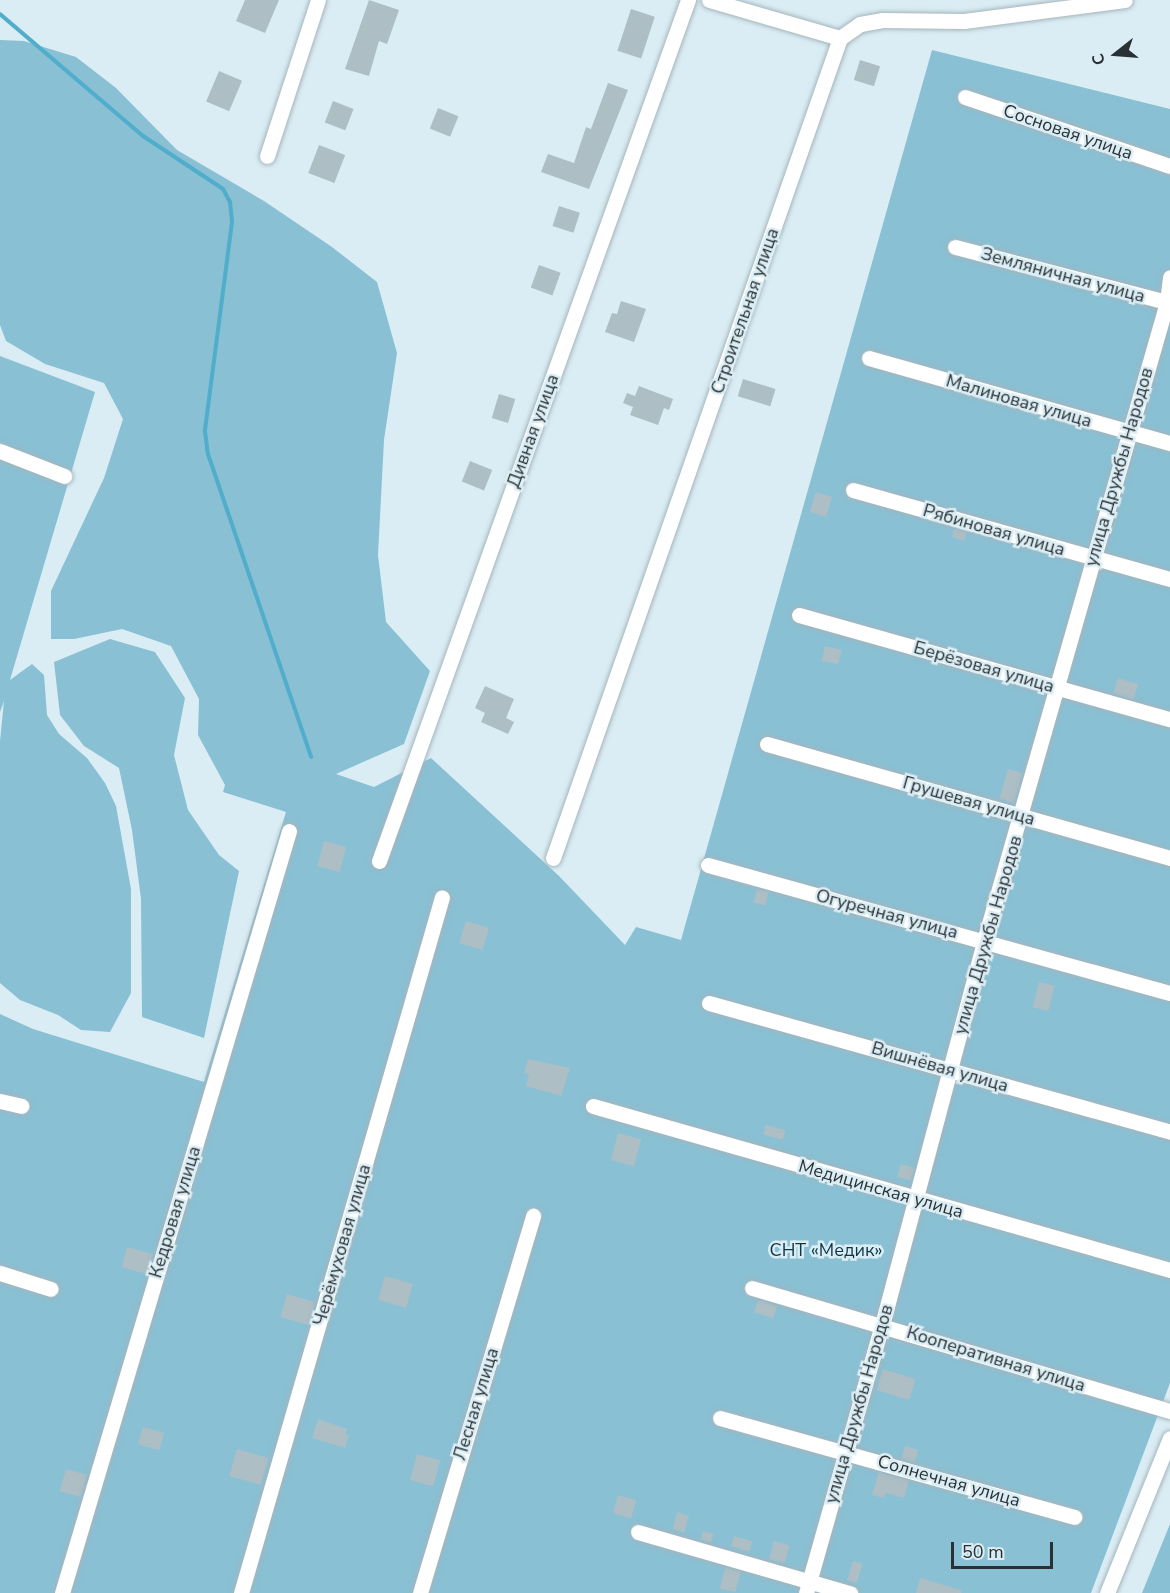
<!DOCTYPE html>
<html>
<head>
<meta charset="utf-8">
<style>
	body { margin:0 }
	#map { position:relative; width:1170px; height:1593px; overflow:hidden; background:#dbedf4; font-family:"Nunito Sans",sans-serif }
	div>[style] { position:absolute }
	.green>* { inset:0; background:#89c0d4 }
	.stream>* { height:4px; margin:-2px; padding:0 2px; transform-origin:2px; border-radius:2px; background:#50adcb }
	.building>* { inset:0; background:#adbec5; transform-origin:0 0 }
	.roads { filter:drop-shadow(0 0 2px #a4b5bc) drop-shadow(0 0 2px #a4b5bc) }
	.street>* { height:15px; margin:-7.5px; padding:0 7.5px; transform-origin:7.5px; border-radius:7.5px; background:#fff }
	span { translate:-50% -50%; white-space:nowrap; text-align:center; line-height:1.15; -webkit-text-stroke:5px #dbedf4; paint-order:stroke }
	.street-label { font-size:18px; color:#2a3134 }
	.park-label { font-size:18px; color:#0b3644 }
	.north { position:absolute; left:1086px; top:24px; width:60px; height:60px; -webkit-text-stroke:4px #dbedf4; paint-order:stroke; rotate:253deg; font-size:16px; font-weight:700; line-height:24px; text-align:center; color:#2a3134 }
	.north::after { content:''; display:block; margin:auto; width:21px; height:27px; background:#2a3134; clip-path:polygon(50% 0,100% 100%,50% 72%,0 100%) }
	.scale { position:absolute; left:951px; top:1542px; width:102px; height:27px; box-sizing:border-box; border:3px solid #2a3134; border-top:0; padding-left:8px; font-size:18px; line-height:21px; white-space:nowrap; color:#2a3134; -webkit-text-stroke:4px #dbedf4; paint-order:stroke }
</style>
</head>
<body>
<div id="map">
	<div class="green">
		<div style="clip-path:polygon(0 40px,24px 41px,76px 57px,116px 88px,177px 150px,264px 201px,332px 247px,377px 282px,397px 353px,384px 440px,378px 555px,386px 622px,430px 671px,404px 744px,336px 774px,374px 787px,431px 758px,559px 876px,625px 945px,636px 927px,681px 940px,932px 50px,1170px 109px,1170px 1383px,1091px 1593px,0 1593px,0 1014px,33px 1029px,204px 1082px,286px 812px,223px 792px,225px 785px,198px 735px,199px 699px,171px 646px,122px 629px,74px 639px,51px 639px,51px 591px,104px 478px,123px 419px,104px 383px,45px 364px,6px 341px,0 325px)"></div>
		<div style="clip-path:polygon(0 356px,95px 392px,10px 680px,32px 664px,44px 675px,47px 715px,59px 734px,87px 758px,105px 783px,116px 806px,131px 889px,131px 993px,110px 1032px,81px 1030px,58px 1015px,20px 1000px,0 983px,0 741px,4px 701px,0 712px)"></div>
		<div style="clip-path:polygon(110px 639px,155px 652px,185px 698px,174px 755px,188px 810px,219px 855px,239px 871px,204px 1038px,142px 1017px,141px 899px,132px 830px,119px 768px,84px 746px,60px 715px,54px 662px)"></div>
		<div style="clip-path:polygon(1170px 1524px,1170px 1593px,1142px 1593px)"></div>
	</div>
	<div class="stream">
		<div style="left:0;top:14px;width:188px;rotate:40.5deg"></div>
		<div style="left:143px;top:136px;width:96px;rotate:33.5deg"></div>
		<div style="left:223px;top:189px;width:15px;rotate:62deg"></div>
		<div style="left:230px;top:202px;width:20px;rotate:84deg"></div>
		<div style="left:232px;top:222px;width:211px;rotate:97.4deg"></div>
		<div style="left:205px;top:431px;width:23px;rotate:83deg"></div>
		<div style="left:208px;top:454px;width:320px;rotate:71.2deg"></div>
	</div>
	<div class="building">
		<div style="clip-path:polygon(245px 0,279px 0,265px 33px,236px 21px)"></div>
		<div style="clip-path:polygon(369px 0,399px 10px,387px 44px,379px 41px,369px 76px,345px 69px)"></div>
		<div style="left:631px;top:9px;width:25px;height:44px;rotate:18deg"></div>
		<div style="left:860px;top:60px;width:21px;height:21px;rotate:17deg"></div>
		<div style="left:219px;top:71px;width:25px;height:33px;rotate:23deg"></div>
		<div style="clip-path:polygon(608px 83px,628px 90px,589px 189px,541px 172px,548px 154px,574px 163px,586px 127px,591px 129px)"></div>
		<div style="left:333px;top:101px;width:22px;height:23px;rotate:21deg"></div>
		<div style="left:438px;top:108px;width:22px;height:22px;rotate:22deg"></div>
		<div style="left:319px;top:145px;width:28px;height:30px;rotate:21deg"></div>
		<div style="left:559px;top:206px;width:22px;height:21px;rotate:18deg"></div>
		<div style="left:539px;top:265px;width:23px;height:24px;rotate:20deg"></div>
		<div style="clip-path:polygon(621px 301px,646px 309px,634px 342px,605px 332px,612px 313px,617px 314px)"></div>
		<div style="left:743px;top:379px;width:34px;height:18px;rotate:17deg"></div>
		<div style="clip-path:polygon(639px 386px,673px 399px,669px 410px,664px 408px,658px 425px,630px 415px,633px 407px,623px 403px,627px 393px,635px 396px)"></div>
		<div style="left:499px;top:394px;width:17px;height:25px;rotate:17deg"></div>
		<div style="left:470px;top:461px;width:24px;height:22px;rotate:22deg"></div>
		<div style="left:816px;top:492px;width:17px;height:21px;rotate:17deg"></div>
		<div style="clip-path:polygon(954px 529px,967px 532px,964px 541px,952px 537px)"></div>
		<div style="left:825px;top:646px;width:17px;height:15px;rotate:13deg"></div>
		<div style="left:1118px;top:678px;width:21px;height:16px;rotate:17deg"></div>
		<div style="clip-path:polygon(485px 686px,514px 699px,506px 718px,514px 722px,508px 734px,481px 722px,485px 713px,475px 708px)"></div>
		<div style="left:1008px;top:769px;width:15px;height:31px;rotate:16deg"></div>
		<div style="left:324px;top:841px;width:23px;height:26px;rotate:15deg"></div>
		<div style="left:757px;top:889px;width:12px;height:14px;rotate:14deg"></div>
		<div style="left:466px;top:921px;width:24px;height:23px;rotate:17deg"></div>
		<div style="left:1039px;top:982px;width:16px;height:26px;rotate:14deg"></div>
		<div style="clip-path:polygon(528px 1059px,570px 1068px,561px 1096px,526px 1086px,529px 1074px,524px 1073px)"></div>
		<div style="left:766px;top:1125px;width:20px;height:10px;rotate:15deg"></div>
		<div style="left:618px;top:1133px;width:24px;height:28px;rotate:15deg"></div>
		<div style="left:901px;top:1164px;width:14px;height:13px;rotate:17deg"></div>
		<div style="left:127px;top:1247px;width:27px;height:21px;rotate:15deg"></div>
		<div style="left:385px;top:1276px;width:29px;height:25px;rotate:16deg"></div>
		<div style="left:287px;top:1294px;width:29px;height:24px;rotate:16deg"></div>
		<div style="left:758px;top:1300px;width:20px;height:13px;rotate:18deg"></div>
		<div style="left:883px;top:1369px;width:34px;height:22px;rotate:17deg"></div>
		<div style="clip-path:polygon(318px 1419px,347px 1429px,345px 1434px,349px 1435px,345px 1448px,312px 1438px)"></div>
		<div style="left:143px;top:1427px;width:22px;height:18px;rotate:16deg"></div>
		<div style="left:905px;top:1446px;width:14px;height:13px;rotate:17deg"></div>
		<div style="left:237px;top:1449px;width:33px;height:28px;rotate:16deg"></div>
		<div style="left:417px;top:1454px;width:24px;height:27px;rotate:15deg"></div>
		<div style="left:66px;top:1469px;width:22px;height:23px;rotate:16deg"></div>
		<div style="clip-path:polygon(879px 1472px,909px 1481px,904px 1498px,886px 1493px,884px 1498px,872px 1495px)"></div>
		<div style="left:618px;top:1495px;width:19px;height:19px;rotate:16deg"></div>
		<div style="clip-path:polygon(677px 1512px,689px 1516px,684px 1533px,673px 1529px)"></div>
		<div style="left:703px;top:1531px;width:11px;height:9px;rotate:15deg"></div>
		<div style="left:734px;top:1536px;width:19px;height:11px;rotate:16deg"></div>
		<div style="left:774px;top:1541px;width:16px;height:19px;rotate:15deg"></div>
		<div style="left:853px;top:1561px;width:10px;height:20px;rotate:17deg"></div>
		<div style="left:725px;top:1568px;width:16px;height:21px;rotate:14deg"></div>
		<div style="clip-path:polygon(920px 1578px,961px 1590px,961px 1593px,916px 1593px)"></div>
	</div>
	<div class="roads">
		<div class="street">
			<div style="left:709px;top:0;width:136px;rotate:16.2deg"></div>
			<div style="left:965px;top:97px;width:216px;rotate:18.6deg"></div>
			<div style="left:267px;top:156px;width:164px;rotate:-71.9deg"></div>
			<div style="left:955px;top:247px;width:222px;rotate:14.6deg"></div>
			<div style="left:869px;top:358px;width:313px;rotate:15.8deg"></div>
			<div style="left:0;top:451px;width:69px;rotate:21.3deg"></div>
			<div style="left:853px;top:490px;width:329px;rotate:15.7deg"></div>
			<div style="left:799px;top:615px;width:385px;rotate:15.7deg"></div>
			<div style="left:767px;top:744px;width:419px;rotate:15.8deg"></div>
			<div style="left:553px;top:858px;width:869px;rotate:-70.71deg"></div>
			<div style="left:840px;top:38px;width:24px;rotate:-35deg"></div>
			<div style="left:860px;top:24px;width:23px;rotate:-10deg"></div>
			<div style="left:883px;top:20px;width:81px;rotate:0.7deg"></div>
			<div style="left:964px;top:21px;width:162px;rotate:-7.4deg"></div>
			<div style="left:379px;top:861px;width:915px;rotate:-70.26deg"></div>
			<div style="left:708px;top:865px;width:479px;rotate:15.5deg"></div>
			<div style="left:709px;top:1003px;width:479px;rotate:15.6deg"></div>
			<div style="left:0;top:1101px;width:22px;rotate:13deg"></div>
			<div style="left:593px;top:1106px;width:600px;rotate:15.87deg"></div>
			<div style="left:0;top:1273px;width:53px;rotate:17.4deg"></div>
			<div style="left:752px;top:1288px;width:436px;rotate:16.4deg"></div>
			<div style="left:720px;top:1418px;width:368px;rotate:15.6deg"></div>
			<div style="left:638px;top:1532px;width:221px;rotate:16.1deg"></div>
			<div style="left:62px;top:1593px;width:795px;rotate:-73.41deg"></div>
			<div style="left:241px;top:1593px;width:724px;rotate:-73.89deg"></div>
			<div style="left:420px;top:1593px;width:394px;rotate:-73.3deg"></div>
			<div style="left:806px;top:1593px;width:279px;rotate:-74.2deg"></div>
			<div style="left:882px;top:1325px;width:397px;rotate:-75.1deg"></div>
			<div style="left:984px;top:941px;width:665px;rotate:-74.02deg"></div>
			<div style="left:1167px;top:302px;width:25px;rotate:-83deg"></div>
			<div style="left:1107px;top:1593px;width:167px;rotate:-67.9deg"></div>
		</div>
	</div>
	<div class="street-label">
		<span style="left:1068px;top:132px;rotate:19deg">Сосновая улица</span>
		<span style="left:1063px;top:275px;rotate:15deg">Земляничная улица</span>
		<span style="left:745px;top:311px;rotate:-71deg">Строительная улица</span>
		<span style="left:1019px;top:401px;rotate:16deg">Малиновая улица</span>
		<span style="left:533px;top:431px;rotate:-70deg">Дивная улица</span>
		<span style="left:1119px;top:467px;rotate:-74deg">улица Дружбы Народов</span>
		<span style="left:994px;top:530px;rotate:16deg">Рябиновая улица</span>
		<span style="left:984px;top:667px;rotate:16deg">Берёзовая улица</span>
		<span style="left:969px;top:801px;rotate:16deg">Грушевая улица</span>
		<span style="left:887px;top:914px;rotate:15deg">Огуречная улица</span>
		<span style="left:988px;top:935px;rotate:-74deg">улица Дружбы Народов</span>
		<span style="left:940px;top:1067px;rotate:16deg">Вишнёвая улица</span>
		<span style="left:881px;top:1189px;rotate:16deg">Медицинская улица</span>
		<span style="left:175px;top:1212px;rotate:-73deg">Кедровая улица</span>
		<span style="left:342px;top:1245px;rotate:-74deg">Черёмуховая улица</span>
		<span style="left:996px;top:1359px;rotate:17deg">Кооперативная улица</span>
		<span style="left:476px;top:1404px;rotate:-73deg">Лесная улица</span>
		<span style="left:859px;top:1404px;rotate:-74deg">улица Дружбы Народов</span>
		<span style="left:949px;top:1481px;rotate:16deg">Солнечная улица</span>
	</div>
	<div class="park-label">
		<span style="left:826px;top:1250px">СНТ «Медик»</span>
	</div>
	<div class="north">С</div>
	<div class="scale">50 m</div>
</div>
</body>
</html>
